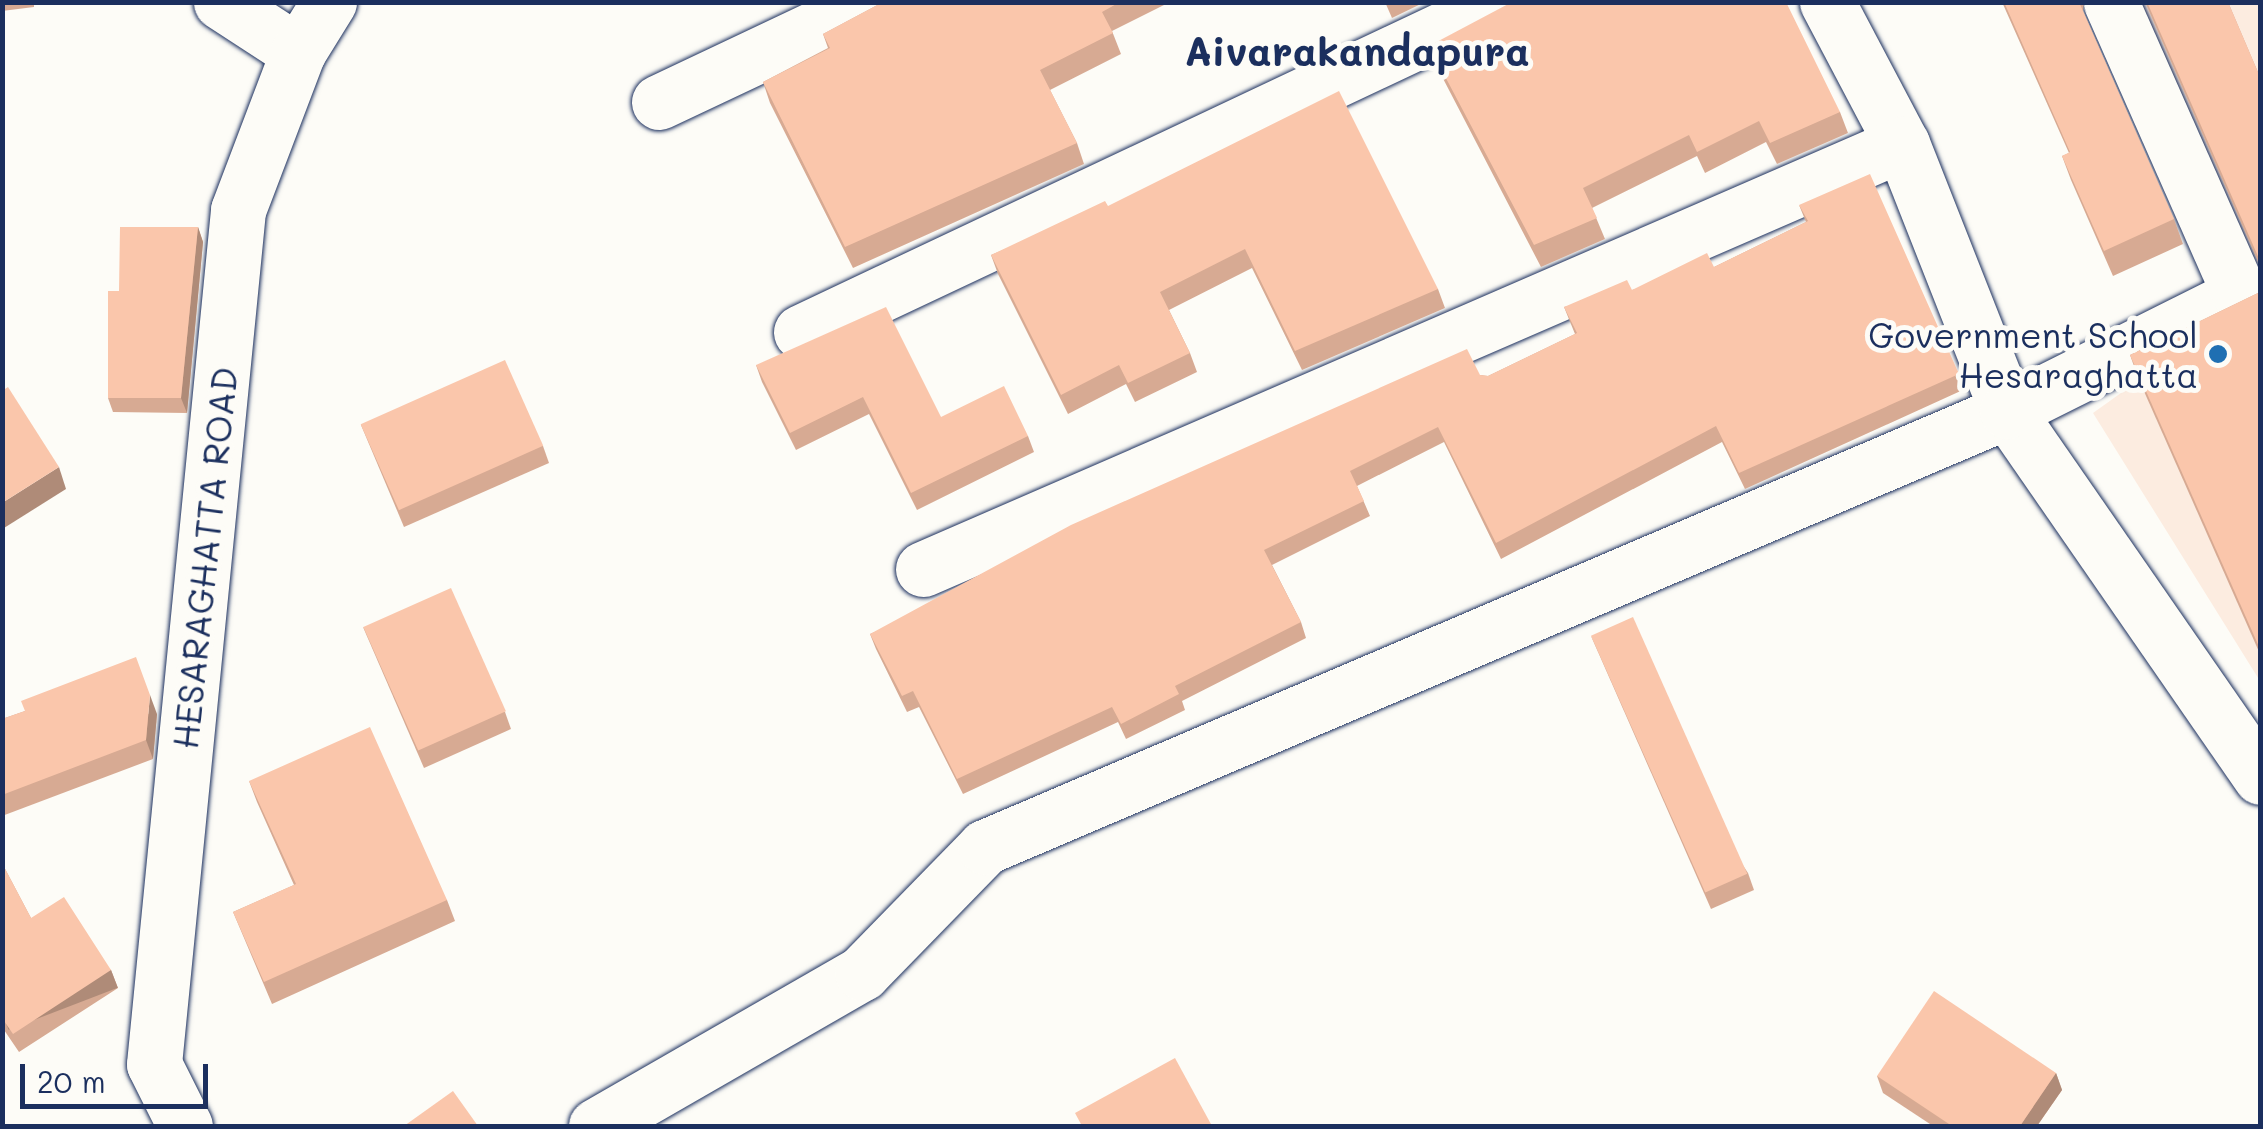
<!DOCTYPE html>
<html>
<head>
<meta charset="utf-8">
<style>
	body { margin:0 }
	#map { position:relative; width:2263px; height:1129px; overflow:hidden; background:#fdfcf7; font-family:Mali,sans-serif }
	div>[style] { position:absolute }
	.built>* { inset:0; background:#fcece0 }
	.roads { filter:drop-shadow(0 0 2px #1b2f5e) drop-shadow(0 0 2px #1b2f5e) }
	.minor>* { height:55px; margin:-27.5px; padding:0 27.5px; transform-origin:27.5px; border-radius:27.5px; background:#fdfcf7 }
	.major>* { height:55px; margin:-27.5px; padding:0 27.5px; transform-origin:27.5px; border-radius:27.5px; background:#fdfcf7 }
	.wall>* { inset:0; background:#d7aa93 }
	.shaded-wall>* { inset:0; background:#af8b78; transform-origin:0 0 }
	.building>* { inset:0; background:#fac6ab; transform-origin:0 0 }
	.dots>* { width:28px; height:28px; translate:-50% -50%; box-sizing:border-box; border:5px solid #fdfcf7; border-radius:50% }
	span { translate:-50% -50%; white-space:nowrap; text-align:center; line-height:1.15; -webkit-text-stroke:10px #fdfcf7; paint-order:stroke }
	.poi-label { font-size:35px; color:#1b2f5e }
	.right { translate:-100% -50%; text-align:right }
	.street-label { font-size:35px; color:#1b2f5e }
	.quarter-label { font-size:40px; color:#1b2f5e; font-weight:700 }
	.frame { position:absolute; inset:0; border:5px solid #1b2f5e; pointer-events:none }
	.scale { position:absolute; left:20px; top:1064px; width:188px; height:45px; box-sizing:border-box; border:5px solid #1b2f5e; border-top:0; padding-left:12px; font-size:30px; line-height:35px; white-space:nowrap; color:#1b2f5e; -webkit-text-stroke:8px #fdfcf7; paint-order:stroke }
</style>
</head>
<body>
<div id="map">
	<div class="built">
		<div style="clip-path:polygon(2126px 3px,2260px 3px,2260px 681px,2093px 413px,2258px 295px)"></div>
	</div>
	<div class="roads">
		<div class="minor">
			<div style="left:221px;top:2px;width:92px;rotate:33deg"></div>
			<div style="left:1827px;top:2px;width:161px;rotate:62.2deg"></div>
			<div style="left:1902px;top:144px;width:287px;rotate:68.5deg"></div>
			<div style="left:2007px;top:411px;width:445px;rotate:55.3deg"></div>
			<div style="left:659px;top:102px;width:234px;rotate:-25.3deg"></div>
			<div style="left:801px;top:332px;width:774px;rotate:-25.24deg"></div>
			<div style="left:923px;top:569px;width:1067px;rotate:-23.47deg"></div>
			<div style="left:596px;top:1126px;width:307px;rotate:-29.9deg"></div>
			<div style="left:862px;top:973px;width:176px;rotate:-45.7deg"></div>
			<div style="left:985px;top:847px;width:1111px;rotate:-23.1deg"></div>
			<div style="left:2007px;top:411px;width:260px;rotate:-26.5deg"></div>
			<div style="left:2240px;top:295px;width:320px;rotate:-113.8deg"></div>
		</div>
		<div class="major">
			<div style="left:185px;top:1126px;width:69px;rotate:-116.6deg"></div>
			<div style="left:154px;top:1064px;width:858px;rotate:-84.38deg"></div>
			<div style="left:238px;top:210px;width:169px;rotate:-69.2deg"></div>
			<div style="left:298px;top:52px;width:59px;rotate:-58.2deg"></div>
		</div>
	</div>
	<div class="wall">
		<div style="clip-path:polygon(2px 2px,34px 2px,34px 7px,2px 11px)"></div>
		<div style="clip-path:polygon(883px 2px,1170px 2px,1112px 31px,1121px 54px,1050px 90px,1077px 143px,1084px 164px,853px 268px,770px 103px,763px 82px,828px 48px,823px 34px)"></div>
		<div style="clip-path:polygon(1385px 2px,1425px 2px,1392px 18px)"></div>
		<div style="clip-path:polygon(2002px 2px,2084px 2px,2083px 11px,2174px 219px,2183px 244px,2113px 276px,2071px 180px,2062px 156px,2069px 153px)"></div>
		<div style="clip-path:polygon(2145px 2px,2228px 2px,2260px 77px,2260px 266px)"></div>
		<div style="clip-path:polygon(1429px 46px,1840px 112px,1848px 133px,1777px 164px,1766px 142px,1705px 173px,1697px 156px,1592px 208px,1605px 239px,1541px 267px,1437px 67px)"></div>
		<div style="clip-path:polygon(1799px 205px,1959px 374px,1965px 389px,1745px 489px,1722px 442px,1501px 559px,1444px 442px,1357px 486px,1370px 516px,1272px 565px,1301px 622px,1306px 638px,1182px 701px,1185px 710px,1126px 739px,1118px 722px,963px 794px,919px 707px,907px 712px,876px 649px,870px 634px,1480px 375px,1488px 376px,1575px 334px,1564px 307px,1632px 290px,1714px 267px,1806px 222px)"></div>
		<div style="clip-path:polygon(1108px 206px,1438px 289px,1445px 308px,1302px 370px,1252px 268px,1169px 310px,1190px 353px,1197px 372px,1135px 402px,1126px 384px,1068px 414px,998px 274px,991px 255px)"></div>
		<div style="clip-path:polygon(198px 227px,203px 242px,187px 413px,113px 412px,108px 398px,119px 291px)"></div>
		<div style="clip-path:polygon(2260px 292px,2260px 654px,2139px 380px,2130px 355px)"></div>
		<div style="clip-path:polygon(756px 365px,941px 417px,1028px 436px,1034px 452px,917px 510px,869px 414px,796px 450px,762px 382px)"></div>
		<div style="clip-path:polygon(361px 425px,543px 446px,549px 463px,404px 527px)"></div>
		<div style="clip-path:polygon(363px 627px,505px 712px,511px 729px,424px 768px)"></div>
		<div style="clip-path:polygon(1591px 636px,1748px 873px,1754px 890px,1711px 909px)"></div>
		<div style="clip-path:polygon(25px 711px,157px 714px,153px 759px,2px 816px,2px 719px)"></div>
		<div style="clip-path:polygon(249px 781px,447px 900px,455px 921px,272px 1004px,233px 912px,294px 885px,257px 802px)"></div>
		<div style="clip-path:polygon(2px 863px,31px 918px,111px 970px,118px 988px,19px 1052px,2px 1027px)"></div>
		<div style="clip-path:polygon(2056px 1073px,2062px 1090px,2037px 1126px,1933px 1126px,1883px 1093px,1877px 1076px)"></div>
	</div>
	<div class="shaded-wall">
		<div style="clip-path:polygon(198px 227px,203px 242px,187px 413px,181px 398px)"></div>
		<div style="clip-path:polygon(59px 467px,66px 489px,4px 528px,2px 503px)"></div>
		<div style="clip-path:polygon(150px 695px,157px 714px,153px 759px,146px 740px)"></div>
		<div style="left:111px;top:970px;width:19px;height:117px;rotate:69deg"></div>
		<div style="clip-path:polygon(2056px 1073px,2062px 1090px,2037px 1126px,2020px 1126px)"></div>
	</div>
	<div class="building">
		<div style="clip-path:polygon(883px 2px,1120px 2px,1102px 12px,1113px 33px,1040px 70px,1077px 143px,845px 247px,763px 82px,830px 48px,823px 34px)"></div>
		<div style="clip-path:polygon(1512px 2px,1786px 2px,1840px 112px,1770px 143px,1759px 121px,1697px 152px,1689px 135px,1583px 188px,1597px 218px,1534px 245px,1429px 46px)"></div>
		<div style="clip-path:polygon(2004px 2px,2079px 2px,2174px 219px,2104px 251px,2062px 156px,2070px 152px)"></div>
		<div style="clip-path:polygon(2147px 2px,2228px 2px,2260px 77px,2260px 261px)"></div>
		<div style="clip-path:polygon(1339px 91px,1438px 289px,1295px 351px,1245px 249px,1160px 292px,1190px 353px,1128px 383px,1119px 365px,1061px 395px,991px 255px,1105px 201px,1108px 206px)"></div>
		<div style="clip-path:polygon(1870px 174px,1959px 374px,1739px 473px,1716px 426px,1496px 543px,1438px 427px,1350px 471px,1364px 501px,1264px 550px,1301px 622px,1175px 686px,1179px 694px,1121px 724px,1112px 707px,957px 779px,913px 691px,902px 696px,870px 634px,1071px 525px,1467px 349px,1480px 375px,1488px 376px,1577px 333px,1564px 307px,1627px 280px,1632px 290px,1707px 253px,1714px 267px,1808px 221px,1799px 205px)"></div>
		<div style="clip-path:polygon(120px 227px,198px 227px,181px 398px,108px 398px,108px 291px,119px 291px)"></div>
		<div style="clip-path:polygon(2260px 292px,2260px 649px,2130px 355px)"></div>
		<div style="clip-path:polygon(886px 307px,941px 417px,1004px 386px,1028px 436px,911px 493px,863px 397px,790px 433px,756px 365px)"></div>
		<div style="left:505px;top:360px;width:94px;height:158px;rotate:66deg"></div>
		<div style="clip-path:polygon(8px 387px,59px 467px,2px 503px,2px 391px)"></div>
		<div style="left:451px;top:588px;width:135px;height:96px;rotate:66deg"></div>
		<div style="left:1633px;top:617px;width:281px;height:46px;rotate:66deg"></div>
		<div style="clip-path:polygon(136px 657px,150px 695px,146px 740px,2px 795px,2px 719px,25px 711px,21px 701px)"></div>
		<div style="clip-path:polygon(370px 727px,447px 900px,264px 982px,233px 912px,296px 884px,249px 781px)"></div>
		<div style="clip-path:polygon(2px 863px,31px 918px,64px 897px,111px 970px,13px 1034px,2px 1018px)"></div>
		<div style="clip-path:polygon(1934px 991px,2056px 1073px,2020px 1126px,1952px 1126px,1877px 1076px)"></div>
		<div style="clip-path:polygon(1175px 1058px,1212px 1126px,1082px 1126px,1075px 1113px)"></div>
		<div style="clip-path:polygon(453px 1091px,478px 1126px,404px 1126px)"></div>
	</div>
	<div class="dots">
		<div style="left:2218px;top:354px;background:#1f6fb2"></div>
	</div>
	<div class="poi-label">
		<span class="right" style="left:2198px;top:354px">Government School<br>Hesaraghatta</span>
	</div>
	<div class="street-label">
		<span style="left:204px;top:558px;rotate:-84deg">HESARAGHATTA ROAD</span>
	</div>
	<div class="quarter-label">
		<span style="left:1357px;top:50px">Aivarakandapura</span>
	</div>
	<div class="frame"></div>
	<div class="scale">20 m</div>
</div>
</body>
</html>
